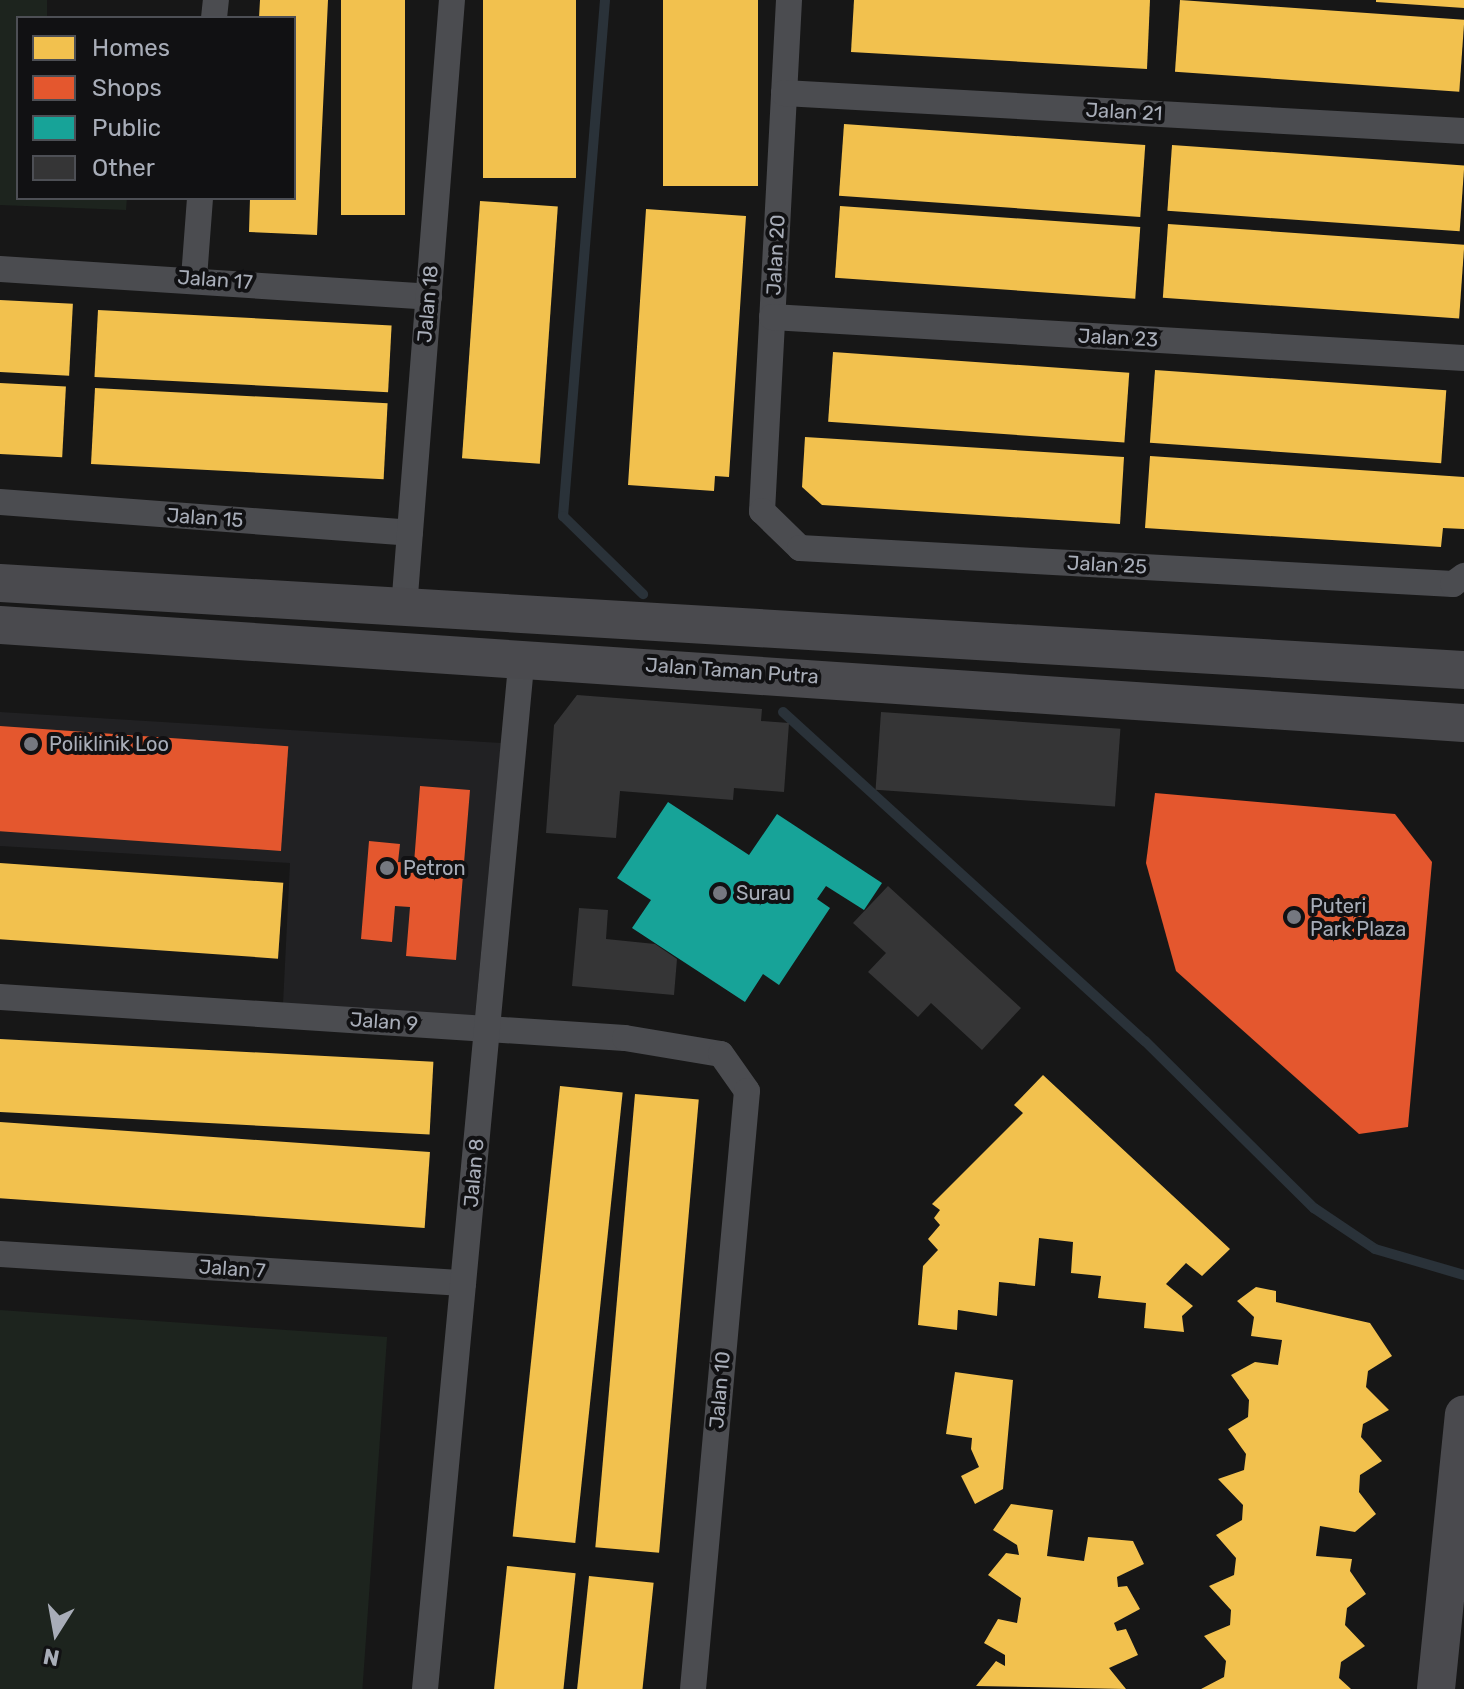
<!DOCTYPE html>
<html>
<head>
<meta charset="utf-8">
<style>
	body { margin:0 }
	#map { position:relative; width:1464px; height:1689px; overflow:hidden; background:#171717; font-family:Rubik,sans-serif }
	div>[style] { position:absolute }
	.built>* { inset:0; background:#212123 }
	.green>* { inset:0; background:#1d241e; transform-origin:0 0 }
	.homes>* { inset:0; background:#f2c14e; transform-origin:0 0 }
	.shops>* { inset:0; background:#e4572e; transform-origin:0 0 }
	.public>* { inset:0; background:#17a398 }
	.stream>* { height:10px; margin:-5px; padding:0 5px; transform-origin:5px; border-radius:5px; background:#2a3239 }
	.building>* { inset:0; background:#353536; transform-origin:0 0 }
	.street>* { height:26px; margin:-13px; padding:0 13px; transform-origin:13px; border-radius:13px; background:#4b4c50 }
	.secondary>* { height:38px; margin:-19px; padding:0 19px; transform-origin:19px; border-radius:19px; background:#4a4a4e }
	.dots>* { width:22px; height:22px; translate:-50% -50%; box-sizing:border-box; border:4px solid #111113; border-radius:50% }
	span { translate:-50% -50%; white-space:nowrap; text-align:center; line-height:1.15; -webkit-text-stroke:8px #111113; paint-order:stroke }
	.street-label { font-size:20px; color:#a8adb8 }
	.poi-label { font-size:20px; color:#a8adb8 }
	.left { translate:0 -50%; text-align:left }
	.legend { position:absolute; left:16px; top:16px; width:280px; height:184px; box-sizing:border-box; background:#111113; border:2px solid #4d4f55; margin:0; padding:10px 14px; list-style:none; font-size:24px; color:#a8adb8 }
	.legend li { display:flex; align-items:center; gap:16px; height:40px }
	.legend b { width:40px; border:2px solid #4d4f55 }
	.north { position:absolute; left:16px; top:1593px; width:80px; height:80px; -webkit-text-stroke:6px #111113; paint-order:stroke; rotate:191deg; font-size:22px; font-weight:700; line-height:32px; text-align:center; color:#a8adb8 }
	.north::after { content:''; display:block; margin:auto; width:28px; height:36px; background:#a8adb8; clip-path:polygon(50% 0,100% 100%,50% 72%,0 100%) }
</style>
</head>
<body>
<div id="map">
	<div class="built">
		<div style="clip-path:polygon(0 712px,501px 743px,475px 1016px,283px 1004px,290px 863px,0 846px)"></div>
	</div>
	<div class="green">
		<div style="clip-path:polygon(0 0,47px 0,47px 18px,18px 18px,18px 198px,127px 198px,126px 210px,0 205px)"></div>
		<div style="left:0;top:1310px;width:388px;height:379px;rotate:4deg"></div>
	</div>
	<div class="homes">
		<div style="clip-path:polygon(260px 0,328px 0,317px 235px,249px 232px,250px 198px,294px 198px,294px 18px,259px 18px)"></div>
		<div style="left:341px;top:0;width:64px;height:215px"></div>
		<div style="left:483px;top:0;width:93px;height:178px"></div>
		<div style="left:663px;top:0;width:95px;height:186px"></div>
		<div style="clip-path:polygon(854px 0,1150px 0,1147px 69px,851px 52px)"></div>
		<div style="left:1180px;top:0;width:285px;height:72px;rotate:4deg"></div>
		<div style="clip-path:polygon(1376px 0,1464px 0,1464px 8px,1376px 2px)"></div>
		<div style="left:844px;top:124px;width:302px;height:72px;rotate:4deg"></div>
		<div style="left:1172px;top:145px;width:293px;height:66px;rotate:4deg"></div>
		<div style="left:480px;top:201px;width:78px;height:258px;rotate:4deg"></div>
		<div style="left:840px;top:206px;width:301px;height:72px;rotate:4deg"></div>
		<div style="clip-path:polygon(646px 209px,746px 216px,729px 477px,715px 476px,714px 491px,628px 485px)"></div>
		<div style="left:1168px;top:224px;width:297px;height:74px;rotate:4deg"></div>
		<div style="left:0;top:300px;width:73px;height:72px;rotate:3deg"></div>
		<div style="left:98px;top:310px;width:294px;height:67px;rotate:3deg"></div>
		<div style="left:833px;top:352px;width:297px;height:70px;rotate:4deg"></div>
		<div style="left:1155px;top:370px;width:292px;height:73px;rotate:4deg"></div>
		<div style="left:0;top:383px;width:66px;height:71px;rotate:3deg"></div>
		<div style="left:95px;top:388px;width:293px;height:76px;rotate:3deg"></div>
		<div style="clip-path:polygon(805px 437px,1124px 457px,1120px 524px,822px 505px,802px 487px)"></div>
		<div style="clip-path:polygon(1150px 456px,1464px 477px,1464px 529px,1443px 528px,1441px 547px,1145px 528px)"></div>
		<div style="left:0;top:863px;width:284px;height:76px;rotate:4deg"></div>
		<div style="left:0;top:1039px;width:434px;height:73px;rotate:3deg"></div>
		<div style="clip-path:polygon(1043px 1075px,1230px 1249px,1202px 1276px,1186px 1263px,1166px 1284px,1193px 1306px,1182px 1316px,1184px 1332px,1144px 1328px,1146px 1303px,1098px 1298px,1101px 1276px,1071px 1273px,1073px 1242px,1039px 1238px,1035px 1286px,999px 1282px,997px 1316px,958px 1310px,957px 1330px,918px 1325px,923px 1266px,938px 1250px,928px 1239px,940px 1225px,934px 1218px,940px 1210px,932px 1204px,1023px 1113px,1014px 1105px)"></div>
		<div style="left:560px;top:1086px;width:63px;height:453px;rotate:6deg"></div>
		<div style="left:635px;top:1094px;width:64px;height:455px;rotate:5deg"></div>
		<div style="left:0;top:1122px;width:431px;height:76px;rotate:4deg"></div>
		<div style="clip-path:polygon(1256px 1287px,1276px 1291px,1276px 1302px,1370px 1323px,1392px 1356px,1368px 1371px,1366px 1387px,1389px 1410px,1363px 1424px,1361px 1437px,1382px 1461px,1360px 1475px,1359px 1492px,1376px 1514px,1355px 1532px,1320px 1526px,1316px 1556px,1352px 1559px,1350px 1571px,1366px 1594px,1347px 1608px,1345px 1625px,1365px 1646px,1341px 1662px,1339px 1678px,1351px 1689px,1201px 1689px,1224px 1677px,1226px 1661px,1204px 1636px,1230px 1625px,1231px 1610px,1209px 1586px,1234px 1575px,1236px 1558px,1216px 1535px,1242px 1520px,1243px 1505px,1218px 1479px,1244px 1470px,1246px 1454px,1228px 1429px,1248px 1417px,1249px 1400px,1231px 1375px,1255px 1362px,1278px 1365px,1282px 1340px,1251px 1336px,1254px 1317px,1237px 1301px)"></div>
		<div style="clip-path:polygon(955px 1372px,1013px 1380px,1003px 1489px,975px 1504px,961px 1476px,979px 1467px,971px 1449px,972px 1438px,946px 1434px)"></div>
		<div style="clip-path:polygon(1011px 1504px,1053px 1510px,1047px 1556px,1084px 1561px,1088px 1537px,1133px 1541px,1144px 1564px,1117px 1577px,1118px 1587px,1127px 1586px,1140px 1609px,1114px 1623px,1117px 1631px,1126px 1629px,1138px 1655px,1109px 1668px,1126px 1689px,976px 1686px,996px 1661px,1005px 1666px,1005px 1655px,984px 1643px,998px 1619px,1017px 1623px,1021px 1598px,988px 1575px,1006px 1553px,1019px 1555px,1017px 1545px,993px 1530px)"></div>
		<div style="left:507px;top:1566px;width:69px;height:124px;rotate:6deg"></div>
		<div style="left:589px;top:1576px;width:65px;height:114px;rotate:6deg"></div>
	</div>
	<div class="shops">
		<div style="left:0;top:726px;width:289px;height:105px;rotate:4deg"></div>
		<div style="clip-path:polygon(420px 786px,470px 790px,456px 960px,406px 956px,410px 907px,395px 906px,392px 942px,361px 939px,369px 841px,400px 844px,398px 862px,414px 863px)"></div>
		<div style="clip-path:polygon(1155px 793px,1395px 814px,1432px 862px,1408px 1127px,1359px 1134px,1176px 971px,1146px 863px)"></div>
	</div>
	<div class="public">
		<div style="clip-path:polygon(668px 802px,749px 855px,777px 814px,882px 883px,864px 910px,826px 886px,817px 899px,830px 908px,779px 985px,763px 974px,745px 1002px,632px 928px,651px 900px,617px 878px)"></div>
	</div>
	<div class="stream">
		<div style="left:605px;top:0;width:518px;rotate:94.65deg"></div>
		<div style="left:563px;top:516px;width:112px;rotate:44.3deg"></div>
		<div style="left:783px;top:712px;width:489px;rotate:42.3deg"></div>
		<div style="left:1145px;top:1041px;width:238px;rotate:44.7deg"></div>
		<div style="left:1314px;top:1208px;width:73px;rotate:33.9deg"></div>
		<div style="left:1375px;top:1249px;width:93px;rotate:16.3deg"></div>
	</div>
	<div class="building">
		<div style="clip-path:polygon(577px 695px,762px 709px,761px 721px,789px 723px,784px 792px,734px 788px,733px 800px,620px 791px,616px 838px,546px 833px,554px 725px)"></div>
		<div style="left:881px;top:712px;width:240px;height:78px;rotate:4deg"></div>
		<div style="clip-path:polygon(888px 886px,1021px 1008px,982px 1050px,931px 1003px,918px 1017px,868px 972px,886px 953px,853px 923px)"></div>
		<div style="clip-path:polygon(579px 908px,608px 910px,606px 939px,655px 944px,677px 959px,674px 995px,572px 986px)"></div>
	</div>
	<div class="street">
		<div style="left:789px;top:0;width:512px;rotate:93.02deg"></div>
		<div style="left:762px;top:511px;width:53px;rotate:44.2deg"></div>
		<div style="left:800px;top:548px;width:654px;rotate:3.16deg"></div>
		<div style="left:1453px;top:584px;width:14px;rotate:-36deg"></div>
		<div style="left:214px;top:18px;width:18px;rotate:-84deg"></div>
		<div style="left:784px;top:93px;width:681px;rotate:3.2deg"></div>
		<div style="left:0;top:269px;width:430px;rotate:3.7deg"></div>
		<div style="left:194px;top:278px;width:80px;rotate:-85.7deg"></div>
		<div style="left:772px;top:317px;width:693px;rotate:3.39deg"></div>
		<div style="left:0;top:502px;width:411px;rotate:4.3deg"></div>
		<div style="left:404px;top:608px;width:610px;rotate:-85.49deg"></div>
		<div style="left:0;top:997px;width:626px;rotate:3.75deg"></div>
		<div style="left:625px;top:1038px;width:97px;rotate:9.5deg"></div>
		<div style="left:721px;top:1054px;width:45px;rotate:54.9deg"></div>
		<div style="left:747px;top:1091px;width:600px;rotate:95.16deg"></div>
		<div style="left:0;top:1254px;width:464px;rotate:3.6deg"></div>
		<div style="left:425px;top:1689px;width:1038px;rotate:-84.64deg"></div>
	</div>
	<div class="secondary">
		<div style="left:0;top:583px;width:1467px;rotate:3.4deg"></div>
		<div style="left:0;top:625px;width:1467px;rotate:3.83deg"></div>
		<div style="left:1436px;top:1689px;width:276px;rotate:-84.2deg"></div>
	</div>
	<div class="dots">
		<div style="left:31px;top:744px;background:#757880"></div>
		<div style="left:387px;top:868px;background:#757880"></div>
		<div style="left:720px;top:893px;background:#757880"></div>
		<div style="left:1294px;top:917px;background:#757880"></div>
	</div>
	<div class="street-label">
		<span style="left:1124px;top:112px;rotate:3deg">Jalan 21</span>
		<span style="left:776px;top:255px;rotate:-87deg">Jalan 20</span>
		<span style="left:215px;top:280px;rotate:4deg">Jalan 17</span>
		<span style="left:428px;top:304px;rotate:-85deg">Jalan 18</span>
		<span style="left:1118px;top:338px;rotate:3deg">Jalan 23</span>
		<span style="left:205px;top:518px;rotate:4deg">Jalan 15</span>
		<span style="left:1107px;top:565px;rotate:3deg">Jalan 25</span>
		<span style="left:732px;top:671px;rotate:4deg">Jalan Taman Putra</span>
		<span style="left:384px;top:1022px;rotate:4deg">Jalan 9</span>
		<span style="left:474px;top:1173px;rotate:-85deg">Jalan 8</span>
		<span style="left:232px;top:1269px;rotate:4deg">Jalan 7</span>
		<span style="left:720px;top:1390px;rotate:-85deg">Jalan 10</span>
	</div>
	<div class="poi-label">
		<span class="left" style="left:49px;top:744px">Poliklinik Loo</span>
		<span class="left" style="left:403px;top:868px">Petron</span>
		<span class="left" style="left:736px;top:893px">Surau</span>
		<span class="left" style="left:1310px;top:918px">Puteri<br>Park Plaza</span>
	</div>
	<ul class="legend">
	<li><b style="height:22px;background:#f2c14e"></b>Homes</li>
	<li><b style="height:22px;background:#e4572e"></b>Shops</li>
	<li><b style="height:22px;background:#17a398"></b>Public</li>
	<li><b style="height:22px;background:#353536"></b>Other</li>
	</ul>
	<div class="north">N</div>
</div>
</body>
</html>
